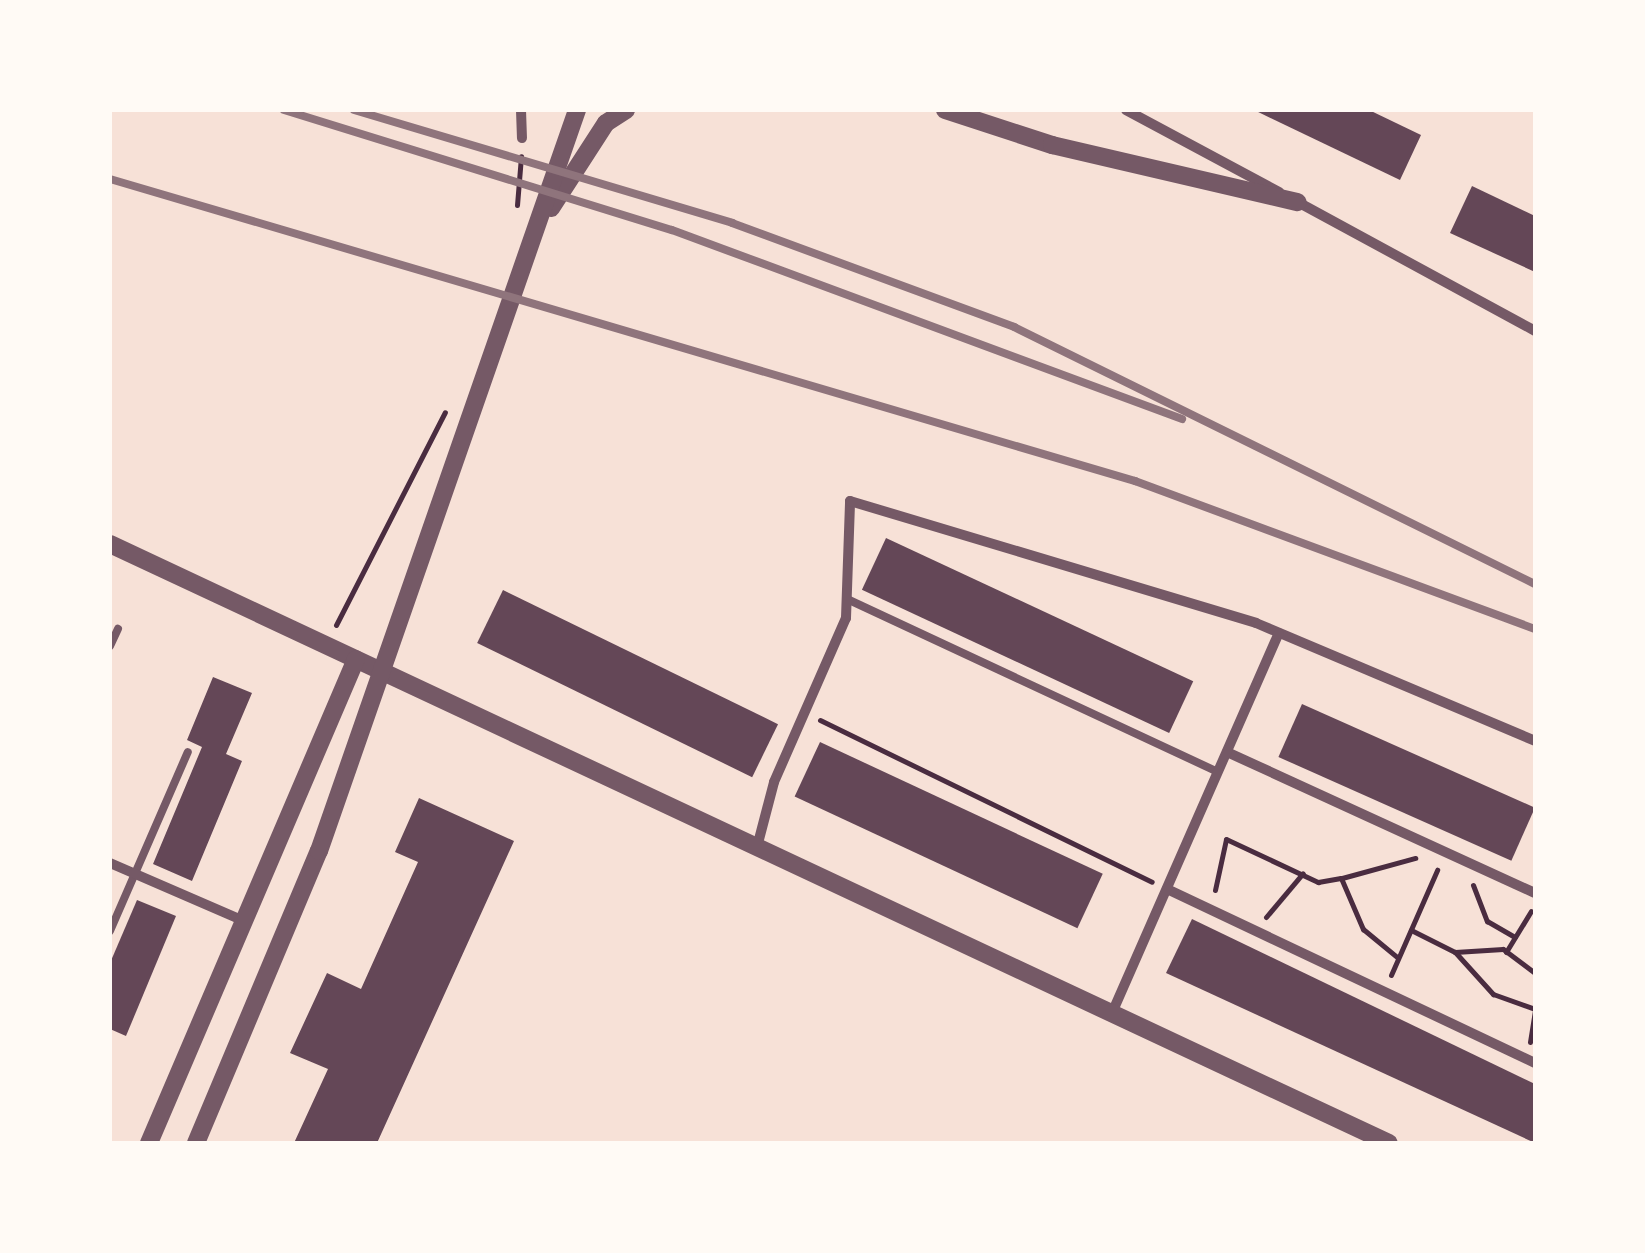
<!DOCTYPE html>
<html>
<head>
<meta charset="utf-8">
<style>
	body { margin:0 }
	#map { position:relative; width:1645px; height:1253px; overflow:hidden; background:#f7e1d7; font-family:"Asap Condensed",sans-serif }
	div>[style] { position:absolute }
	.building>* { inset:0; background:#644757; transform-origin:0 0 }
	.path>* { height:5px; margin:-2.5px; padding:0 2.5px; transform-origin:2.5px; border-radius:2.5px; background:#4a2c40 }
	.service>* { height:8px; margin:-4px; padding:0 4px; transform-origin:4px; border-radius:4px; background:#755966 }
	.minor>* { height:10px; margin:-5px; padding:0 5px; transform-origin:5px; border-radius:5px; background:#755966 }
	.tertiary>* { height:18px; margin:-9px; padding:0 9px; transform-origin:9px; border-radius:9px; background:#755966 }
	.rail>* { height:8px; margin:-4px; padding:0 4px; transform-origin:4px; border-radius:4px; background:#8f747c }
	span { translate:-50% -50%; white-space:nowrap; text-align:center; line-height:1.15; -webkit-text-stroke:10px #fffaf5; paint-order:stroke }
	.frame { position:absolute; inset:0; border:112px solid #fffaf5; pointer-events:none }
</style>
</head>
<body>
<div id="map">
	<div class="building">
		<div style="clip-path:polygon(1254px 110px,1369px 110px,1421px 135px,1400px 180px)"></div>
		<div style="clip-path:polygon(1472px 186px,1535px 216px,1535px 272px,1450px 233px)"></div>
		<div style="left:886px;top:538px;width:339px;height:57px;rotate:25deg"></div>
		<div style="left:503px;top:590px;width:306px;height:59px;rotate:26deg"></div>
		<div style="clip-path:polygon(213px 677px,252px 693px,226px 754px,242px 761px,192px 881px,153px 864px,202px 747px,187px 740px)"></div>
		<div style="left:1302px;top:704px;width:255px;height:58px;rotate:24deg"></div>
		<div style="left:820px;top:742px;width:312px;height:60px;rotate:25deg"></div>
		<div style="clip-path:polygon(419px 798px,514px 841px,377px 1143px,294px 1143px,328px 1069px,290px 1053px,327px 973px,361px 989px,418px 862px,395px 852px)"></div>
		<div style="clip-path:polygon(137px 900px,176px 916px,126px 1036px,110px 1029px,110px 963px)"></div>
		<div style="clip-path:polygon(1192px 919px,1535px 1084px,1535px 1143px,1166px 973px)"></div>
	</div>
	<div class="path">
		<div style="left:517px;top:205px;width:49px;rotate:-85.3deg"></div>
		<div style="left:336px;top:625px;width:239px;rotate:-62.9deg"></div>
		<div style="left:820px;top:720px;width:369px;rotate:26deg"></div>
		<div style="left:1342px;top:878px;width:76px;rotate:-15.3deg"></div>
		<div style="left:1473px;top:885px;width:39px;rotate:69deg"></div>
		<div style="left:1487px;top:921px;width:32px;rotate:30deg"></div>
		<div style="left:1215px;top:890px;width:52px;rotate:-77.8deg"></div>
		<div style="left:1226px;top:839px;width:102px;rotate:25.1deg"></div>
		<div style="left:1318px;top:882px;width:23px;rotate:-10deg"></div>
		<div style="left:1341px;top:878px;width:56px;rotate:66.7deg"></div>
		<div style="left:1363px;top:929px;width:45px;rotate:39.6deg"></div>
		<div style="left:1266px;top:917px;width:57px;rotate:-49.9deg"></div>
		<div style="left:1411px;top:930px;width:49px;rotate:26.6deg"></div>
		<div style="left:1455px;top:952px;width:48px;rotate:-3.6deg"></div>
		<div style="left:1503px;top:949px;width:40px;rotate:37deg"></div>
		<div style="left:1455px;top:952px;width:57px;rotate:47.9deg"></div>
		<div style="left:1493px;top:994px;width:45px;rotate:19.7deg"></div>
		<div style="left:1506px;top:952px;width:48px;rotate:-58.6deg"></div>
		<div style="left:1391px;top:975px;width:115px;rotate:-66.3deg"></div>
		<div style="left:1530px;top:1042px;width:32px;rotate:-81deg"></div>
	</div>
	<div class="service">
		<div style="left:847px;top:599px;width:409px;rotate:25deg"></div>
		<div style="left:110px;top:646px;width:19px;rotate:-65deg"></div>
		<div style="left:110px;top:931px;width:195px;rotate:-66.5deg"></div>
	</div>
	<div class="minor">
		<div style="left:521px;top:110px;width:28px;rotate:88deg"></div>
		<div style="left:1126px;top:110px;width:174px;rotate:28.2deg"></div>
		<div style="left:1294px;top:200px;width:274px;rotate:28.5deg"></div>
		<div style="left:1227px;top:752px;width:339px;rotate:24.6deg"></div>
		<div style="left:757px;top:847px;width:67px;rotate:-75.3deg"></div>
		<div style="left:774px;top:782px;width:179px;rotate:-66.3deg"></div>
		<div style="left:846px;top:618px;width:117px;rotate:-88deg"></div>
		<div style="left:850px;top:501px;width:424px;rotate:16.7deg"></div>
		<div style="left:1256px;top:623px;width:303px;rotate:22.9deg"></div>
		<div style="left:110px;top:863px;width:146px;rotate:23.4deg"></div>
		<div style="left:1167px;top:889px;width:407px;rotate:25.3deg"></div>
		<div style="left:1112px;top:1013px;width:415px;rotate:-66.3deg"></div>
	</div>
	<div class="tertiary">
		<div style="left:945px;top:110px;width:113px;rotate:18.1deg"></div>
		<div style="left:1052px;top:145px;width:252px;rotate:13.1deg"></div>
		<div style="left:551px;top:208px;width:101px;rotate:-57.1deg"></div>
		<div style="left:606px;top:123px;width:24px;rotate:-33deg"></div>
		<div style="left:110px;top:544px;width:1412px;rotate:25.1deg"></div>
		<div style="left:149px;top:1143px;width:526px;rotate:-66.84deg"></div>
		<div style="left:196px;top:1143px;width:317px;rotate:-67.2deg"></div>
		<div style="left:319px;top:851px;width:785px;rotate:-70.8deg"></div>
	</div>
	<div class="rail">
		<div style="left:284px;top:110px;width:406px;rotate:17.2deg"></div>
		<div style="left:672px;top:230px;width:544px;rotate:20.33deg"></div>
		<div style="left:354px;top:110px;width:395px;rotate:16.6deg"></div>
		<div style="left:732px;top:223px;width:301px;rotate:20.2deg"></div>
		<div style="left:1014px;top:327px;width:581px;rotate:26.26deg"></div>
		<div style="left:110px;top:179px;width:1069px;rotate:16.42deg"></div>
		<div style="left:1135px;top:481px;width:427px;rotate:20.3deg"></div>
	</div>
	<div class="frame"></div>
</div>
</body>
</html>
